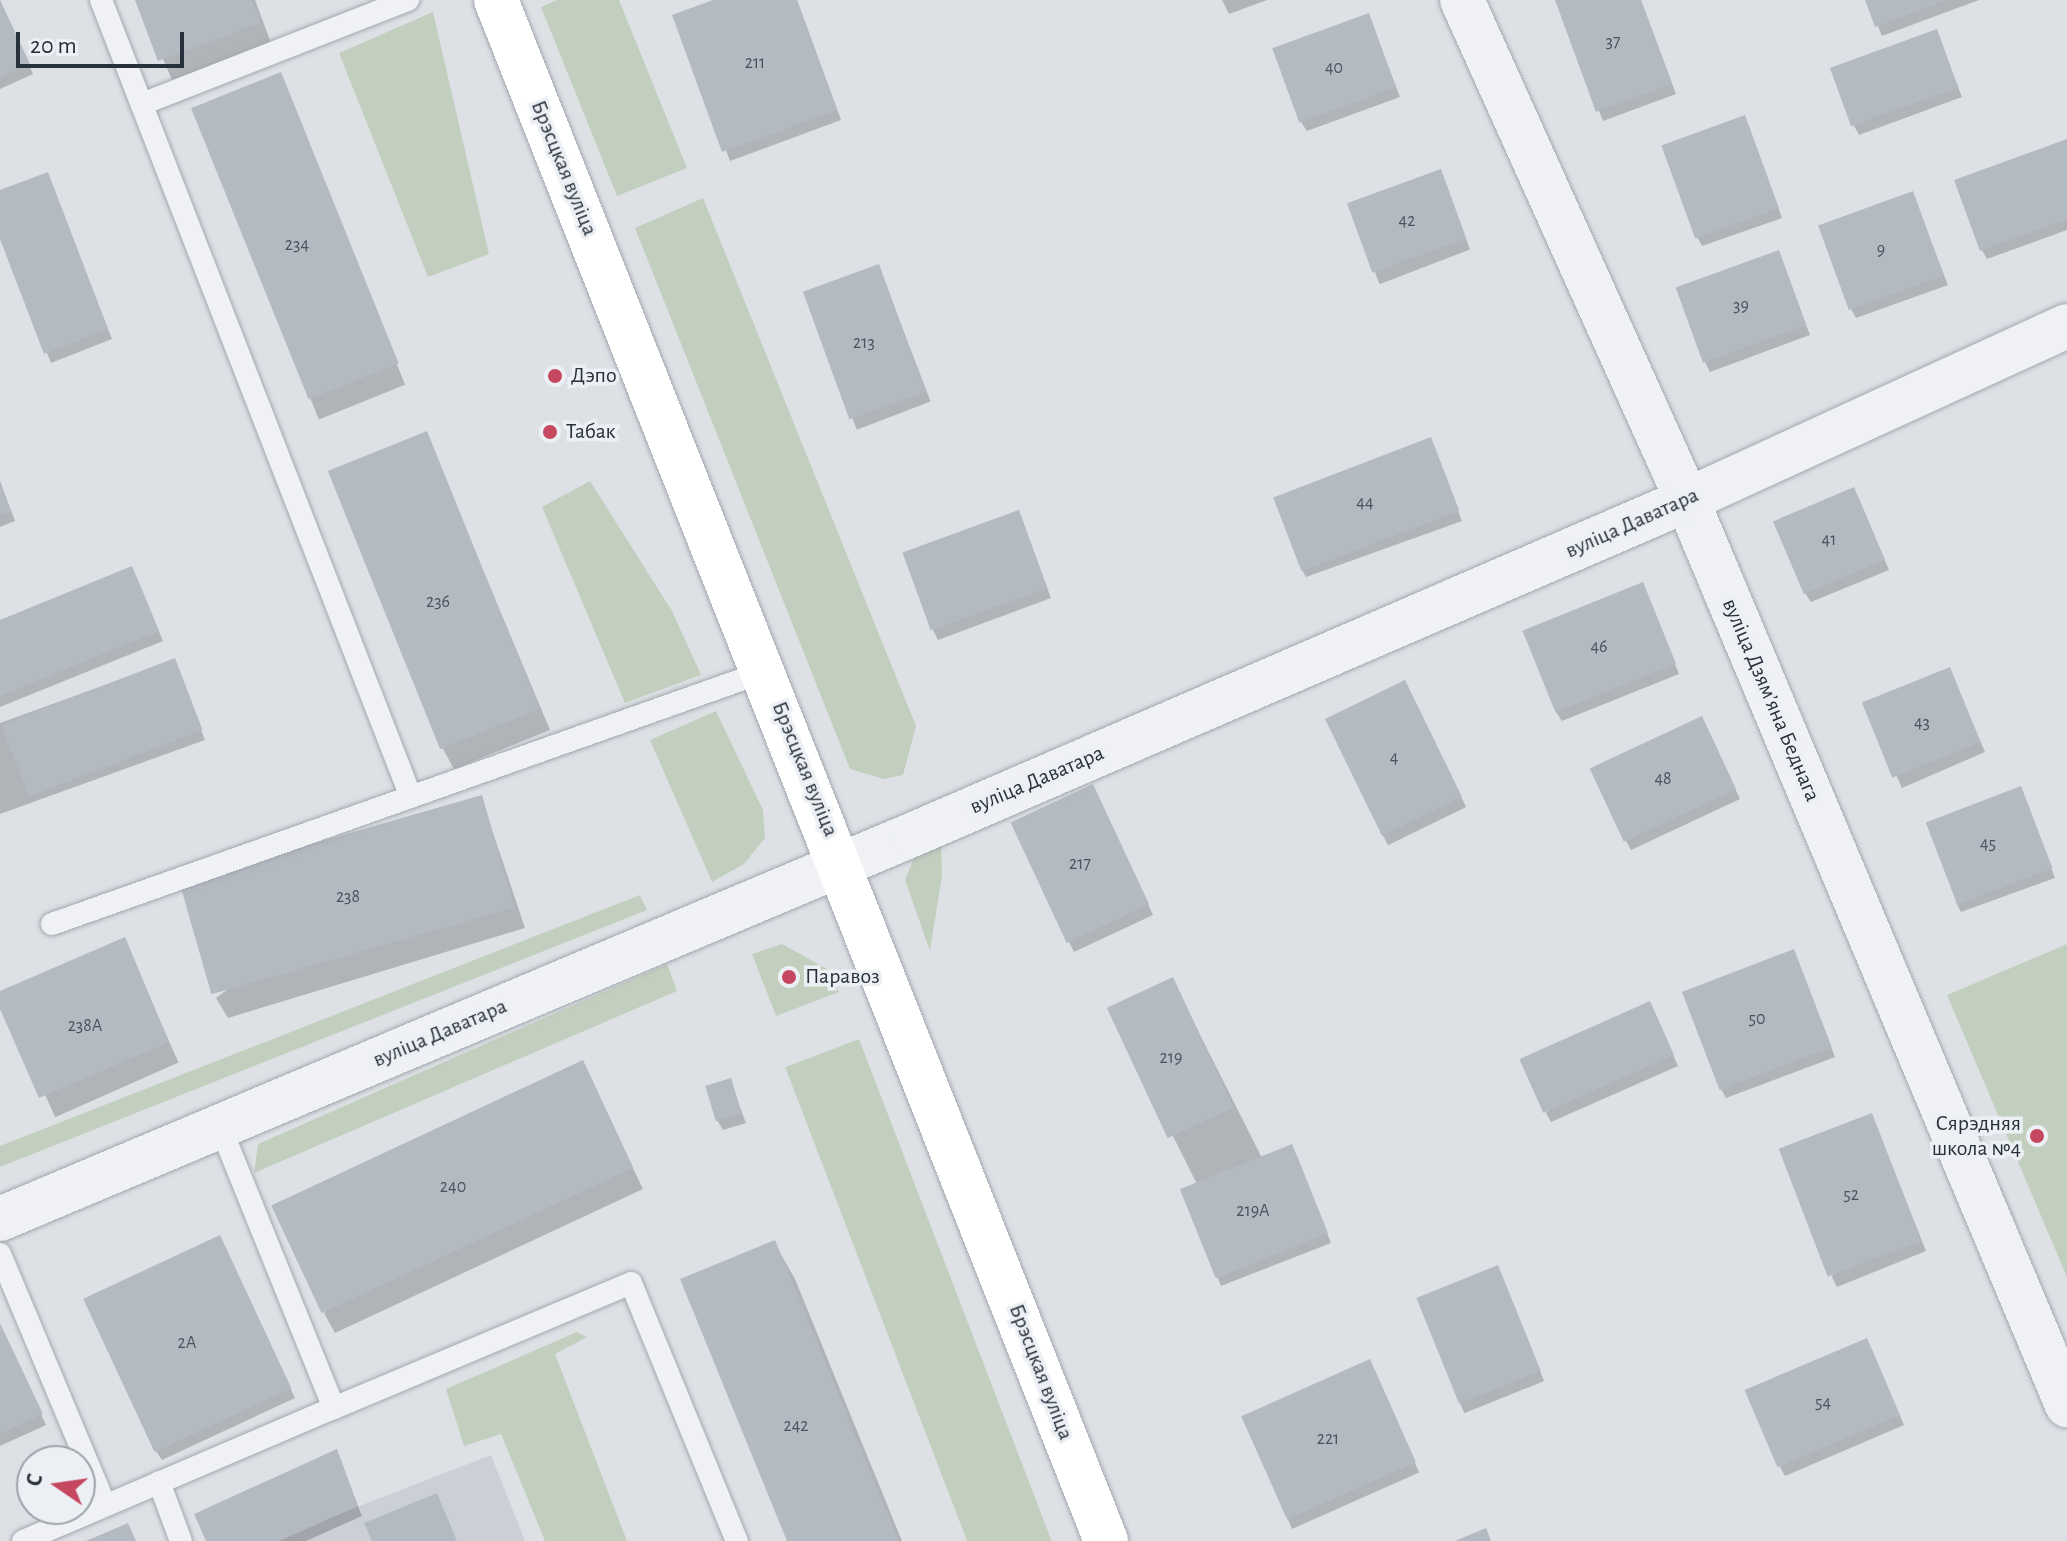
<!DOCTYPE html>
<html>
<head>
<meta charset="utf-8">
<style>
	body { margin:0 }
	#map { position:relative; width:2067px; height:1541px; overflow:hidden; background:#dde1e6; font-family:"Alegreya Sans",sans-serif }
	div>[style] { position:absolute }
	.built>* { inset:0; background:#cbd0d7 }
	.green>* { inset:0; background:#c3cfbe; transform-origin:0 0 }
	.shadow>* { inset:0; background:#0003; transform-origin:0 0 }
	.building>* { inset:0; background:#b4bac2; transform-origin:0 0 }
	.roads { filter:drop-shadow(0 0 2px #a3a8af) drop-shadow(0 0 2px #a3a8af) }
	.lane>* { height:22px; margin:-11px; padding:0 11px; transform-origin:11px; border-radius:11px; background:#eff1f5 }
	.street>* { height:44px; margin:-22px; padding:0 22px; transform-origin:22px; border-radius:22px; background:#eff1f5 }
	.secondary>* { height:44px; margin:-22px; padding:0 22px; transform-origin:22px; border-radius:22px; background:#fff }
	.dots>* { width:22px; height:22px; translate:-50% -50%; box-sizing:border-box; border:4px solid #ecf0f4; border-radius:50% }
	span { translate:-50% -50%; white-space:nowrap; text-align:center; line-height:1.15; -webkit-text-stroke:7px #ecf0f4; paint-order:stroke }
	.number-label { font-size:18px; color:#4a525d }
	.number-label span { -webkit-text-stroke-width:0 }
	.street-label { font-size:22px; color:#27303b }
	.poi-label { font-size:22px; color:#27303b }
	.left { translate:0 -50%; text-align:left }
	.right { translate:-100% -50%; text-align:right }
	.north { position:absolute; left:16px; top:1445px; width:80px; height:80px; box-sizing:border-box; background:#ecf0f4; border:2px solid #9da3aa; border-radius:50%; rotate:283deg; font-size:22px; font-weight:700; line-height:32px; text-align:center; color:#27303b }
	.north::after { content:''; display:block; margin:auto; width:28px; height:36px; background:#c64760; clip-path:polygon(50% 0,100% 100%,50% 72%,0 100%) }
	.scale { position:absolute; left:16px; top:32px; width:168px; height:36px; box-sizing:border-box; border:4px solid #27303b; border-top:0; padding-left:10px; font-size:24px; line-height:28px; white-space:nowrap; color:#27303b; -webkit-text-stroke:6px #ecf0f4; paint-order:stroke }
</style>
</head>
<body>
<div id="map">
	<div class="built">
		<div style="clip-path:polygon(491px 1455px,525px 1541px,278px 1541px,331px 1517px)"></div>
	</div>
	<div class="green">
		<div style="clip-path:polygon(557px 0,619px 0,687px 168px,617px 196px,541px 7px)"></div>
		<div style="clip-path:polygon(433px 12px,489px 254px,428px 277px,339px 53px)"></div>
		<div style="clip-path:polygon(703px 198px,916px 726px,903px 775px,884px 779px,850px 769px,635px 228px)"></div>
		<div style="clip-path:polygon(590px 481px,672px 611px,701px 675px,625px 703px,542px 507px)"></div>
		<div style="clip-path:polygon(716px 711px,763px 810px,765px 838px,744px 864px,712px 882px,650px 740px)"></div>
		<div style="clip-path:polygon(941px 840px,942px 876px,930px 951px,905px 880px,918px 848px)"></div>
		<div style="clip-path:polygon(640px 895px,647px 910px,0 1167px,0 1146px)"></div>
		<div style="clip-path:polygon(782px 944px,827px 969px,839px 992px,776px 1016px,752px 954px)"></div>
		<div style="clip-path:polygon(2067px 944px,2067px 1277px,1947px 995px)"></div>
		<div style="clip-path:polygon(667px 964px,677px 991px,254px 1173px,258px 1144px)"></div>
		<div style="left:859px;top:1039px;width:539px;height:79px;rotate:69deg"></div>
		<div style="clip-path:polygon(577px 1332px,587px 1337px,555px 1354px,627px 1541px,545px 1541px,501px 1434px,464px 1446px,446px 1389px)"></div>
	</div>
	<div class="shadow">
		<div style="clip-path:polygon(0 0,33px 74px,0 89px)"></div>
		<div style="clip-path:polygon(138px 0,255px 0,271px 43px,172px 80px)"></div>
		<div style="clip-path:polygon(719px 0,797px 0,841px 120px,730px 161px,675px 16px)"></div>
		<div style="clip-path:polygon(1222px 0,1267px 0,1229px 14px)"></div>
		<div style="clip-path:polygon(1557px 0,1641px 0,1676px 94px,1603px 121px)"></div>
		<div style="clip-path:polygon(1867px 0,1979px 0,1882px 36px)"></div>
		<div style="clip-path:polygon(1368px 15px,1400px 97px,1307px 131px,1301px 122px)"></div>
		<div style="clip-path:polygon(1936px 31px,1962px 97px,1859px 135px,1854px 126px)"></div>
		<div style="left:280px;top:75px;width:334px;height:93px;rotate:68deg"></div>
		<div style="clip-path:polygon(1749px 127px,1782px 218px,1702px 246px,1697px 237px)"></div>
		<div style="clip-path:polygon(2067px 141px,2067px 230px,1987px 259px,1982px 250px)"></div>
		<div style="left:1440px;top:171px;width:84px;height:97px;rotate:69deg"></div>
		<div style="clip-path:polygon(47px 174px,112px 339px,51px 363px,0 234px,0 192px)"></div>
		<div style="clip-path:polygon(1912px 194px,1948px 285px,1856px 318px,1851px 309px)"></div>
		<div style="clip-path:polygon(1778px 252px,1810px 335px,1710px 372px,1705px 362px)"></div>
		<div style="left:879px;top:267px;width:144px;height:79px;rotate:69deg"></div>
		<div style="clip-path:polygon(426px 434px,550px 730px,454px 769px,443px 749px)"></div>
		<div style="clip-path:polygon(1430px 440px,1462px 521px,1306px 577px,1301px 568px)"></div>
		<div style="clip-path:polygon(0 481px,15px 521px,0 527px)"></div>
		<div style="clip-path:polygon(1859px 499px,1889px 570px,1811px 602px,1805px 593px)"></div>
		<div style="clip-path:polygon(1019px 512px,1051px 598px,938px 640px,933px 630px)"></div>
		<div style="clip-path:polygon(137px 578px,163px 641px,0 707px,0 622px)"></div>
		<div style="clip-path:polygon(1647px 594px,1679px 674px,1562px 721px,1556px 712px)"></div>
		<div style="clip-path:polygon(174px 660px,205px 740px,0 814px,0 723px)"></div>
		<div style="clip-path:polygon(1954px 679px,1985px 752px,1902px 788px,1865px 705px)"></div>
		<div style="left:1410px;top:692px;width:128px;height:87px;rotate:64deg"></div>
		<div style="clip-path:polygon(1707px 728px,1740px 799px,1631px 850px,1626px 841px)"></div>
		<div style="clip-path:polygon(2021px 788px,2055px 878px,1961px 912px,1956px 902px)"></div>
		<div style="clip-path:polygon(1097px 796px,1153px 915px,1074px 952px,1069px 942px)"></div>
		<div style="clip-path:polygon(481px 797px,525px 928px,228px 1018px,216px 998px)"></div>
		<div style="left:124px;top:940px;width:134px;height:135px;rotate:66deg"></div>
		<div style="clip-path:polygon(1793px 951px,1835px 1057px,1726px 1098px,1721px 1089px)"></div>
		<div style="clip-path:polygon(1172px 979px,1262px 1158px,1297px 1156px,1331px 1243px,1221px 1286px,1182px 1190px,1197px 1184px,1109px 1009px)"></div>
		<div style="clip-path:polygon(1655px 1013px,1678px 1066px,1551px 1122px,1546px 1113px)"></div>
		<div style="clip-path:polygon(582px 1063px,643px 1189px,335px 1333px,324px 1313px)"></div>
		<div style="clip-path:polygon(730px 1080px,746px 1123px,723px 1130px,717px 1120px)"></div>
		<div style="clip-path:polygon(1876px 1125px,1926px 1251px,1837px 1287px,1832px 1277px)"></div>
		<div style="clip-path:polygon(774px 1242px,795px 1279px,902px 1541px,789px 1541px)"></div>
		<div style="clip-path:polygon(225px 1247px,295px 1398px,162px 1460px,156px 1451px)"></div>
		<div style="left:1498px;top:1267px;width:123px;height:86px;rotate:68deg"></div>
		<div style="clip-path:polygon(0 1325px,46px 1425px,0 1446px)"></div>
		<div style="clip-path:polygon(1872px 1350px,1904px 1425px,1785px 1476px,1780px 1467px)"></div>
		<div style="left:1374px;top:1371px;width:111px;height:139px;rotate:66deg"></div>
		<div style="clip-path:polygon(336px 1451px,362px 1516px,306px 1541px,208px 1541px)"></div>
	</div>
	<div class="building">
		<div style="clip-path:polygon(0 0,30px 64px,0 77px)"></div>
		<div style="clip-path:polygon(135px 0,252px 0,261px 23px,158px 61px)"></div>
		<div style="clip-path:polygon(713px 0,797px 0,837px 110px,722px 152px,672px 15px)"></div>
		<div style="clip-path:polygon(1555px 0,1641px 0,1672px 84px,1596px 112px)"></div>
		<div style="clip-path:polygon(1865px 0,1947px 0,1875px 27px)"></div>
		<div style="left:1369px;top:13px;width:79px;height:103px;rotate:70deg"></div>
		<div style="left:1937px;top:29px;width:62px;height:114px;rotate:70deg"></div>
		<div style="left:281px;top:72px;width:314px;height:97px;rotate:68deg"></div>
		<div style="left:1745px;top:115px;width:99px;height:89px;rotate:70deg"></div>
		<div style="clip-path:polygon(2067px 139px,2067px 219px,1980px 251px,1954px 180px)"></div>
		<div style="left:1441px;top:169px;width:74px;height:100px;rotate:70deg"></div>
		<div style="clip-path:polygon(48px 172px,108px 329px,44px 354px,0 239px,0 190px)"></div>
		<div style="left:1913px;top:191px;width:90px;height:101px;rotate:70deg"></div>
		<div style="left:1779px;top:250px;width:80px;height:110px;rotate:70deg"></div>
		<div style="left:879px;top:264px;width:136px;height:81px;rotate:70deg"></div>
		<div style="left:427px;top:431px;width:300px;height:107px;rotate:68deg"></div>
		<div style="left:1431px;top:437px;width:79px;height:169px;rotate:69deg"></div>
		<div style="clip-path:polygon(0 482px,11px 512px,0 516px)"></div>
		<div style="left:1854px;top:487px;width:79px;height:88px;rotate:67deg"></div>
		<div style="left:1019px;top:510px;width:83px;height:124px;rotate:70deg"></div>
		<div style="clip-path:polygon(132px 566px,159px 631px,0 696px,0 620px)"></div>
		<div style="left:1643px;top:582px;width:88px;height:130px;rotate:68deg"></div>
		<div style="left:175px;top:658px;width:77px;height:186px;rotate:69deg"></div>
		<div style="left:1950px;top:667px;width:81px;height:95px;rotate:68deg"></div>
		<div style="left:1405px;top:680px;width:130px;height:89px;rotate:64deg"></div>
		<div style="left:1702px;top:716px;width:81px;height:124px;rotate:65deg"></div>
		<div style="left:1093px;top:784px;width:133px;height:91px;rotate:65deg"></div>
		<div style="left:2021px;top:786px;width:88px;height:102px;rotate:69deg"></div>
		<div style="left:482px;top:795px;width:117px;height:315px;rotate:74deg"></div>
		<div style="clip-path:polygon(125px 937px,169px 1042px,39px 1098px,0 1009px,0 991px)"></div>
		<div style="left:1794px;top:949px;width:105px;height:120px;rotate:69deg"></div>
		<div style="left:1173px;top:977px;width:144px;height:73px;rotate:65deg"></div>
		<div style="left:1650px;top:1001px;width:59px;height:143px;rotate:66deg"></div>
		<div style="left:583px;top:1060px;width:119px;height:344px;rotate:65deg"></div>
		<div style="left:731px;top:1078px;width:37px;height:27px;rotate:73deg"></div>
		<div style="left:1872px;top:1113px;width:137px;height:100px;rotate:69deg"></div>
		<div style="left:1292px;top:1144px;width:96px;height:121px;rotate:68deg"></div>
		<div style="left:220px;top:1235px;width:169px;height:151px;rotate:65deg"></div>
		<div style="clip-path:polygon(775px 1240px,888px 1516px,899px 1541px,787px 1541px,680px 1279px)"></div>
		<div style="left:1498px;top:1265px;width:114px;height:88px;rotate:68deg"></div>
		<div style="clip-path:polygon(0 1323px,43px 1414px,0 1434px)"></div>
		<div style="left:1867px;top:1338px;width:84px;height:133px;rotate:67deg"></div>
		<div style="left:1370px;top:1359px;width:113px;height:141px;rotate:66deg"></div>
		<div style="clip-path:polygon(337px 1449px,358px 1506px,279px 1541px,206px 1541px,194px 1514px)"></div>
		<div style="clip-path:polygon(437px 1493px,457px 1541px,372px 1541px,364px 1523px)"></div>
		<div style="clip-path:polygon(128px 1523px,136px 1541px,86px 1541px)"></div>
		<div style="clip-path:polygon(1486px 1528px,1491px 1541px,1455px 1541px)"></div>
	</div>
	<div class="roads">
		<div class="lane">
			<div style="left:101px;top:0;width:855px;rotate:68.75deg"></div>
			<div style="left:142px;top:104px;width:286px;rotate:-21.4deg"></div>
			<div style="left:52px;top:924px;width:757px;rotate:-19.51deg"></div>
			<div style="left:220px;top:1126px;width:304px;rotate:68deg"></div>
			<div style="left:334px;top:1408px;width:322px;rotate:-22.8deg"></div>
			<div style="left:631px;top:1283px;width:279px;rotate:67.7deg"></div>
			<div style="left:0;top:1254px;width:272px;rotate:67.3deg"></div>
			<div style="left:159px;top:1482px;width:63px;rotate:69.6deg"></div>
			<div style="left:23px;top:1541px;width:338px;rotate:-23.2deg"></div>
		</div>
		<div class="street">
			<div style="left:1462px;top:0;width:548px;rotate:65.77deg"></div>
			<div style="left:1687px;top:500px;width:982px;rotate:67.22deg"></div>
			<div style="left:0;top:1219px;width:992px;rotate:-22.84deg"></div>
			<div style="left:914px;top:834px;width:842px;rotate:-23.37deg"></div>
			<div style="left:1687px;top:500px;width:418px;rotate:-24.6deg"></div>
		</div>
		<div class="secondary">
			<div style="left:496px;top:0;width:1657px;rotate:68.4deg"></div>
		</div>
	</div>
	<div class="dots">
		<div style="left:555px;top:376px;background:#c64760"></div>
		<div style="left:550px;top:432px;background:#c64760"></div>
		<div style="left:789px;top:977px;background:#c64760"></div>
		<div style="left:2037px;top:1136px;background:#c64760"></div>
	</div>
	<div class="number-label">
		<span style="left:1613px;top:42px">37</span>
		<span style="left:755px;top:63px">211</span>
		<span style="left:1334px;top:68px">40</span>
		<span style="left:1407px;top:221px">42</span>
		<span style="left:297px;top:245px">234</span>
		<span style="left:1881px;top:250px">9</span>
		<span style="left:1741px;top:306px">39</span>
		<span style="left:864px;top:343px">213</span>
		<span style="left:1365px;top:503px">44</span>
		<span style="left:1829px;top:540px">41</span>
		<span style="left:438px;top:602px">236</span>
		<span style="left:1599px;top:647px">46</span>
		<span style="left:1922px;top:723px">43</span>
		<span style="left:1394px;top:758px">4</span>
		<span style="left:1663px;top:779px">48</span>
		<span style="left:1988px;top:844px">45</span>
		<span style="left:1080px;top:864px">217</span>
		<span style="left:348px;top:897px">238</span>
		<span style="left:1757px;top:1019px">50</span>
		<span style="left:85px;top:1026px">238А</span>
		<span style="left:1171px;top:1058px">219</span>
		<span style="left:453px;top:1187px">240</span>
		<span style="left:1851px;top:1195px">52</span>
		<span style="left:1253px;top:1211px">219А</span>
		<span style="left:187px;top:1343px">2А</span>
		<span style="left:1823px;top:1403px">54</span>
		<span style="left:796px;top:1426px">242</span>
		<span style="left:1328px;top:1439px">221</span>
	</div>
	<div class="street-label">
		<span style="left:564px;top:168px;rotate:68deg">Брэсцкая вуліца</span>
		<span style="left:1632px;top:523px;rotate:-24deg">вуліца Даватара</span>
		<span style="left:1771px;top:700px;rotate:67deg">вуліца Дзямʼяна Беднага</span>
		<span style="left:805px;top:769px;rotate:68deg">Брэсцкая вуліца</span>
		<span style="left:1037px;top:780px;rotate:-23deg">вуліца Даватара</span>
		<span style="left:440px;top:1033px;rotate:-23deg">вуліца Даватара</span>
		<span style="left:1041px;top:1372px;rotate:69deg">Брэсцкая вуліца</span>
	</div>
	<div class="poi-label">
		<span class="left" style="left:571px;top:376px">Дэпо</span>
		<span class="left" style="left:566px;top:432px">Табак</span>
		<span class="left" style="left:805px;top:977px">Паравоз</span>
		<span class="right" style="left:2021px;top:1136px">Сярэдняя<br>школа №4</span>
	</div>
	<div class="north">С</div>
	<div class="scale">20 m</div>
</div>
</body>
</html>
